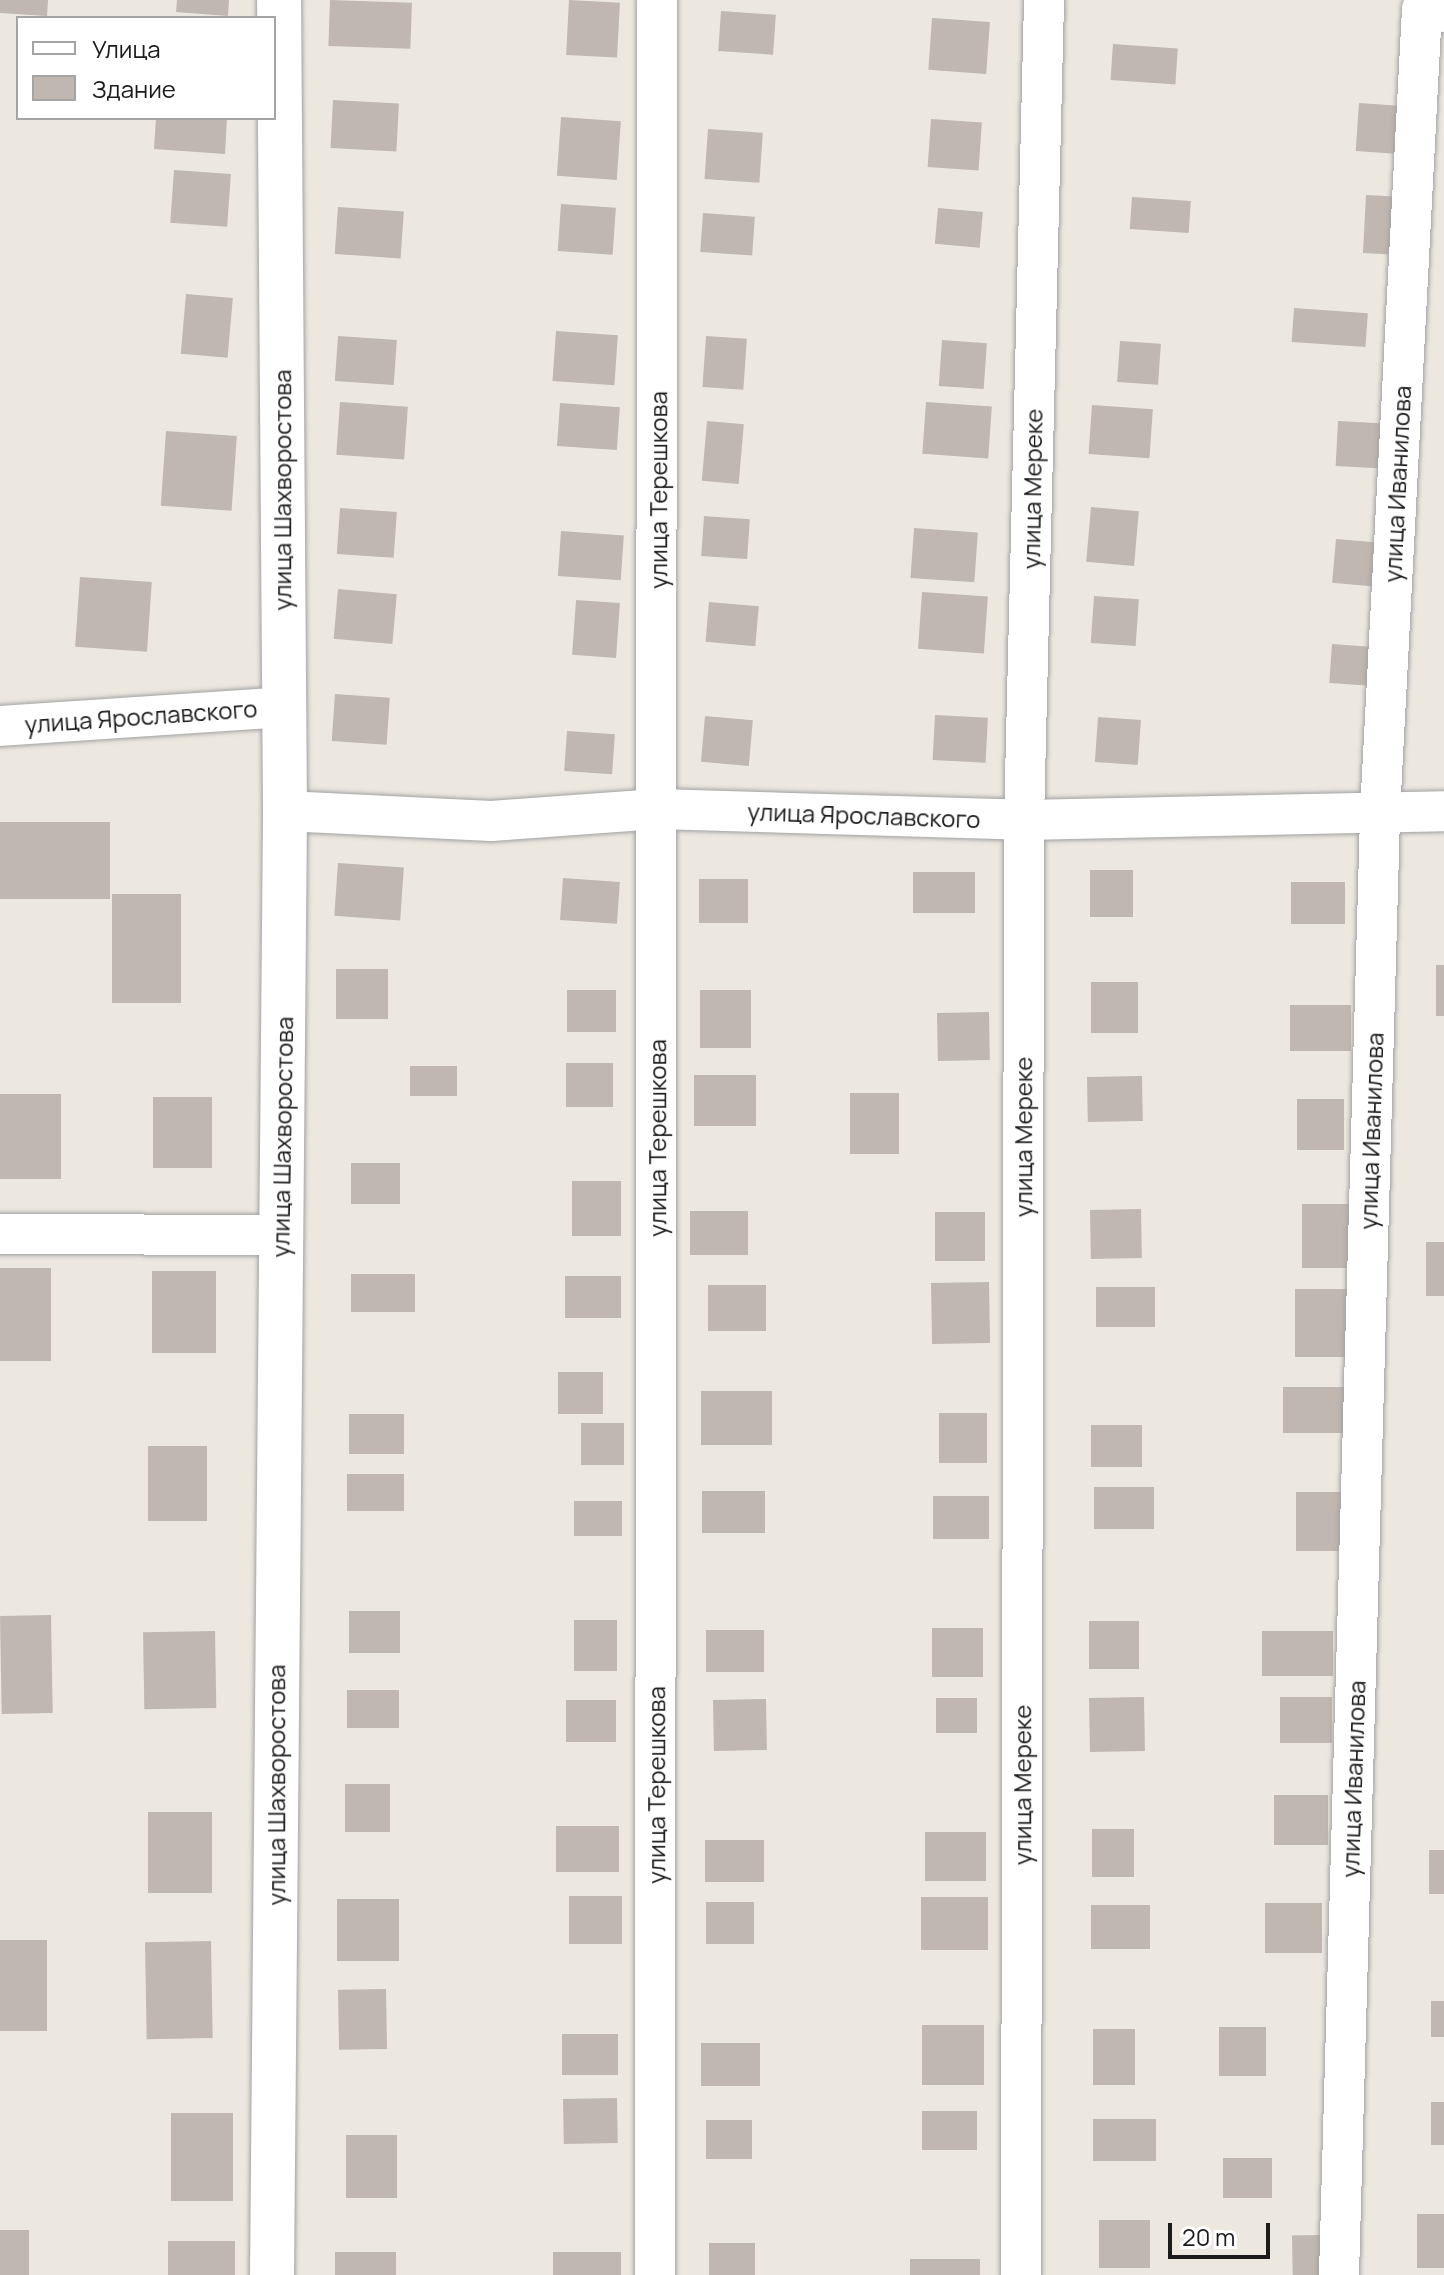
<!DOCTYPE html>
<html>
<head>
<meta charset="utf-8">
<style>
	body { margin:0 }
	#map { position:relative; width:1444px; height:2275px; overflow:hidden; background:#ece8e0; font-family:Manrope,sans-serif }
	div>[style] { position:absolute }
	.building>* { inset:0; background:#c0b7b0; transform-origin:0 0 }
	.roads { filter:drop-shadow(0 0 2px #a2a2a2) drop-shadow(0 0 2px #a2a2a2) }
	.minor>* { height:40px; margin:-20px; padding:0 20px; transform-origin:20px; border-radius:20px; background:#fff }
	.tertiary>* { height:44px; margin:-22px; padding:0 22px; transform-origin:22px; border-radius:22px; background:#fff }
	span { translate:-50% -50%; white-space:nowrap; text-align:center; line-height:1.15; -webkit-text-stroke:6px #fff; paint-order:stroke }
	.street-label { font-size:24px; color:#1b1b1b }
	.legend { position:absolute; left:16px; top:16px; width:260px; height:104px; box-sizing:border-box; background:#fff; border:2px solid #a4a4a4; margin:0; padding:10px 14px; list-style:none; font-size:24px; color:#1b1b1b }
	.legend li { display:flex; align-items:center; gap:16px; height:40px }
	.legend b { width:40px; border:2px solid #a4a4a4 }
	.scale { position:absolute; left:1168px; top:2223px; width:102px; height:36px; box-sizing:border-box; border:4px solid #1b1b1b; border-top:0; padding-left:10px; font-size:24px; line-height:28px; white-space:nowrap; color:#1b1b1b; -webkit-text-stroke:6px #fff; paint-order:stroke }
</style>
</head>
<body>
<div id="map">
	<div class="building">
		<div style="clip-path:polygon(0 0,48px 0,47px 16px,0 13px)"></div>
		<div style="clip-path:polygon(177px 0,229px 0,228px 16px,176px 12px)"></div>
		<div style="left:330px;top:0;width:82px;height:46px;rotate:2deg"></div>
		<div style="left:569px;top:0;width:51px;height:55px;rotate:3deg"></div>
		<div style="left:721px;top:11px;width:55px;height:40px;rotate:4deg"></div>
		<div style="left:932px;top:18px;width:58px;height:52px;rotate:4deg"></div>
		<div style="left:1113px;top:44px;width:65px;height:36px;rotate:4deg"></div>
		<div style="left:333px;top:100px;width:66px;height:48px;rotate:3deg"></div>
		<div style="left:1359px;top:103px;width:47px;height:48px;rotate:4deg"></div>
		<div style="left:561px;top:117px;width:60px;height:59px;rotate:4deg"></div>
		<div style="clip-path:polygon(156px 118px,227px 118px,225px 154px,154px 149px)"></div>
		<div style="left:931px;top:119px;width:51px;height:48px;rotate:4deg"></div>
		<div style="left:708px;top:129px;width:55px;height:50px;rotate:4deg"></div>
		<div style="left:174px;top:170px;width:57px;height:53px;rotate:4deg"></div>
		<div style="left:1366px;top:195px;width:38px;height:58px;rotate:3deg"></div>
		<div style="left:1132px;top:197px;width:59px;height:32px;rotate:4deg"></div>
		<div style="left:561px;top:204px;width:55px;height:47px;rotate:4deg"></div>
		<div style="left:338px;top:207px;width:66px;height:47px;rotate:4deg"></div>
		<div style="left:938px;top:208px;width:45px;height:36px;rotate:5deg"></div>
		<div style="left:703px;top:213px;width:52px;height:39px;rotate:4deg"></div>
		<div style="left:186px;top:294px;width:47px;height:60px;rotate:5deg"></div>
		<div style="left:1294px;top:308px;width:74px;height:34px;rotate:4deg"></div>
		<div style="left:556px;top:331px;width:62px;height:50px;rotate:4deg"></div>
		<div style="left:338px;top:336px;width:59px;height:45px;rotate:4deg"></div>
		<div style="left:706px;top:336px;width:41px;height:51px;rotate:4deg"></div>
		<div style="left:942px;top:340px;width:45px;height:46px;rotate:4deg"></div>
		<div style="left:1120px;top:341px;width:41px;height:41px;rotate:4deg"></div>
		<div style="left:340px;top:402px;width:68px;height:53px;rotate:4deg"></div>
		<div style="left:926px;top:402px;width:66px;height:52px;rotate:4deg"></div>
		<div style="left:560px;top:403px;width:60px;height:43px;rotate:4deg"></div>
		<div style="left:1092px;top:405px;width:61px;height:49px;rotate:4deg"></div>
		<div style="left:707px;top:421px;width:37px;height:60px;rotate:5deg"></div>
		<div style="left:1338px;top:421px;width:52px;height:45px;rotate:3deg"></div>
		<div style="left:166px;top:431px;width:71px;height:75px;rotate:4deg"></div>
		<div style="left:1091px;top:507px;width:48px;height:55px;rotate:5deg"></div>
		<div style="left:340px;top:508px;width:57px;height:46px;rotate:4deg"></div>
		<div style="left:704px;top:516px;width:46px;height:40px;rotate:4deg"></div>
		<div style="left:914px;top:528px;width:64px;height:50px;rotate:4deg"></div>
		<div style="left:561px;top:531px;width:63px;height:45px;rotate:4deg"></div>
		<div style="left:1336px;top:539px;width:50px;height:44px;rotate:5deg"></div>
		<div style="left:80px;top:577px;width:72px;height:70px;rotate:4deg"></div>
		<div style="left:338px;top:589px;width:59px;height:50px;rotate:5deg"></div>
		<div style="left:922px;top:592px;width:66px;height:57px;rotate:4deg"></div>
		<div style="left:1094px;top:596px;width:45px;height:47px;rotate:4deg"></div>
		<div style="left:576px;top:600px;width:44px;height:55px;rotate:4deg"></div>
		<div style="left:709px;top:602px;width:50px;height:40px;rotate:5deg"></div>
		<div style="left:1332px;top:644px;width:45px;height:39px;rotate:4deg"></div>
		<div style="left:335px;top:694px;width:55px;height:47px;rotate:4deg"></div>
		<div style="left:935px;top:715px;width:53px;height:45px;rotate:3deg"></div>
		<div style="left:705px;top:716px;width:48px;height:46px;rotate:5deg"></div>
		<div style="left:1098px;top:717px;width:43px;height:45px;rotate:4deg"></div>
		<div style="left:567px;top:731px;width:48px;height:40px;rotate:4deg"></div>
		<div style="left:110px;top:822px;width:77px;height:110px;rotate:90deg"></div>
		<div style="left:338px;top:863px;width:66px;height:53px;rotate:4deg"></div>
		<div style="left:1133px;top:870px;width:47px;height:43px;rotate:90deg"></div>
		<div style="left:975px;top:872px;width:41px;height:62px;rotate:90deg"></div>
		<div style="left:563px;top:878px;width:57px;height:42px;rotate:4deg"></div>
		<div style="left:699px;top:879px;width:49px;height:44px"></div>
		<div style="left:1291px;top:882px;width:54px;height:42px"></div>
		<div style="left:112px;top:894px;width:69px;height:109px"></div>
		<div style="left:1436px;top:965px;width:8px;height:51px"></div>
		<div style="left:336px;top:969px;width:52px;height:50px"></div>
		<div style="left:1091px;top:982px;width:47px;height:51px"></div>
		<div style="left:567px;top:990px;width:49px;height:42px"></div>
		<div style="left:751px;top:990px;width:58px;height:51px;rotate:90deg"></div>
		<div style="left:1290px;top:1005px;width:61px;height:46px"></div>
		<div style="left:989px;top:1012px;width:48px;height:52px;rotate:89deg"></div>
		<div style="left:566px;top:1063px;width:47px;height:44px"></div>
		<div style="left:410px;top:1066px;width:47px;height:30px"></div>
		<div style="left:694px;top:1075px;width:62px;height:51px"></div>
		<div style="left:1142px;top:1076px;width:45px;height:55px;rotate:89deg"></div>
		<div style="left:850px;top:1093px;width:49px;height:61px"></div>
		<div style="left:0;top:1094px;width:61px;height:85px"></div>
		<div style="left:153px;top:1097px;width:59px;height:71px"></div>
		<div style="left:1344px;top:1099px;width:51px;height:47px;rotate:90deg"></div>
		<div style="left:351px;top:1163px;width:49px;height:41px"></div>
		<div style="left:572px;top:1181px;width:49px;height:55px"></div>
		<div style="left:1302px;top:1204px;width:47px;height:64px"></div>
		<div style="left:1141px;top:1209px;width:49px;height:51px;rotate:89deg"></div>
		<div style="left:690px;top:1211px;width:58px;height:44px"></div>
		<div style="left:935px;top:1212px;width:50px;height:49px"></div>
		<div style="left:1426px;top:1242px;width:18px;height:54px"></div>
		<div style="left:0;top:1268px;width:51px;height:93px"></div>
		<div style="left:216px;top:1271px;width:82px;height:64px;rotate:90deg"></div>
		<div style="left:351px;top:1274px;width:64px;height:38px"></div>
		<div style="left:565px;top:1276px;width:56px;height:42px"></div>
		<div style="left:989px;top:1282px;width:61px;height:58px;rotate:89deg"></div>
		<div style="left:708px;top:1285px;width:58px;height:46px"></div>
		<div style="left:1155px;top:1287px;width:40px;height:59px;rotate:90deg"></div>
		<div style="left:1355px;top:1289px;width:68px;height:60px;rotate:90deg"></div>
		<div style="left:558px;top:1372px;width:45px;height:42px"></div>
		<div style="left:1355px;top:1387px;width:46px;height:72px;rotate:90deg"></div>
		<div style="left:701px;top:1391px;width:71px;height:54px"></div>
		<div style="left:939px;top:1413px;width:48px;height:50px"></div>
		<div style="left:349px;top:1414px;width:55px;height:40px"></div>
		<div style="left:581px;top:1423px;width:43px;height:42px"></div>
		<div style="left:1091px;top:1425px;width:51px;height:42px"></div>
		<div style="left:207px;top:1446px;width:75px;height:59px;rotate:90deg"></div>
		<div style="left:347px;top:1474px;width:57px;height:37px"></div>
		<div style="left:1154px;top:1487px;width:42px;height:60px;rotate:90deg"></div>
		<div style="left:702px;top:1491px;width:63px;height:42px"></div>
		<div style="left:1296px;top:1492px;width:53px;height:59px"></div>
		<div style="left:989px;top:1496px;width:43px;height:56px;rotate:90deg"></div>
		<div style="left:574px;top:1501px;width:48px;height:35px"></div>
		<div style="left:349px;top:1611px;width:51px;height:42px"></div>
		<div style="left:51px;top:1615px;width:98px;height:51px;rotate:89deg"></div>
		<div style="left:617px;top:1620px;width:51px;height:43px;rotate:90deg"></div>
		<div style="left:1089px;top:1621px;width:50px;height:48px"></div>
		<div style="left:932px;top:1628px;width:51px;height:49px"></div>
		<div style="left:764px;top:1630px;width:42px;height:58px;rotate:90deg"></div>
		<div style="left:215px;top:1631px;width:77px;height:72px;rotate:89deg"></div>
		<div style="left:1262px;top:1631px;width:71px;height:45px"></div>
		<div style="left:347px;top:1690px;width:52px;height:38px"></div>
		<div style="left:1144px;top:1697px;width:54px;height:55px;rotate:89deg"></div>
		<div style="left:1332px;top:1697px;width:46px;height:52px;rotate:90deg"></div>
		<div style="left:977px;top:1698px;width:35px;height:41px;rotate:90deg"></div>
		<div style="left:766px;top:1699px;width:51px;height:53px;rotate:89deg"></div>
		<div style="left:566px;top:1700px;width:50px;height:42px"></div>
		<div style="left:345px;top:1784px;width:45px;height:48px"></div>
		<div style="left:1274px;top:1795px;width:54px;height:50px"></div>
		<div style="left:148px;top:1812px;width:64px;height:81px"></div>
		<div style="left:556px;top:1826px;width:63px;height:46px"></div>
		<div style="left:1134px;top:1829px;width:48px;height:42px;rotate:90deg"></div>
		<div style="left:925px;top:1832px;width:61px;height:49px"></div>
		<div style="left:764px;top:1840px;width:42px;height:59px;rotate:90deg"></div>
		<div style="left:1429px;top:1850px;width:15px;height:44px"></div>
		<div style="left:569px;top:1896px;width:53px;height:48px"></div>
		<div style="left:921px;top:1897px;width:67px;height:53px"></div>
		<div style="left:337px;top:1899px;width:62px;height:62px"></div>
		<div style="left:706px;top:1902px;width:48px;height:42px"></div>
		<div style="left:1265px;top:1903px;width:57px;height:50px"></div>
		<div style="left:1091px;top:1905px;width:59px;height:44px"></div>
		<div style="left:0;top:1940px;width:47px;height:91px"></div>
		<div style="left:211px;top:1941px;width:97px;height:66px;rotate:89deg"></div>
		<div style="left:386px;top:1989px;width:60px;height:48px;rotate:89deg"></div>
		<div style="left:1431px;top:2001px;width:13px;height:36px"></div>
		<div style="left:922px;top:2025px;width:62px;height:60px"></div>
		<div style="left:1219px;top:2027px;width:47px;height:49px"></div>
		<div style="left:1093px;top:2029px;width:42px;height:56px"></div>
		<div style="left:618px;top:2034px;width:41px;height:56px;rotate:90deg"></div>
		<div style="left:701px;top:2043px;width:59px;height:43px"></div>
		<div style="left:617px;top:2098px;width:45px;height:54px;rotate:89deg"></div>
		<div style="left:1431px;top:2102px;width:13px;height:43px"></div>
		<div style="left:922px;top:2111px;width:55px;height:39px"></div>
		<div style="left:171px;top:2113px;width:62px;height:88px"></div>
		<div style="left:1156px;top:2119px;width:42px;height:63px;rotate:90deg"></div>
		<div style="left:752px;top:2120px;width:39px;height:46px;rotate:90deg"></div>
		<div style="left:346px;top:2135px;width:51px;height:63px"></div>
		<div style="left:1223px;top:2158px;width:49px;height:40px"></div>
		<div style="left:1417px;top:2214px;width:27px;height:54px"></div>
		<div style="left:1099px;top:2220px;width:51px;height:48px"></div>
		<div style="left:0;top:2230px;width:29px;height:45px"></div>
		<div style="left:1320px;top:2235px;width:40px;height:28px;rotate:89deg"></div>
		<div style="left:235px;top:2241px;width:34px;height:67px;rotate:90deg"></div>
		<div style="left:709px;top:2243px;width:46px;height:32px"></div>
		<div style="left:335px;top:2252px;width:61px;height:23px"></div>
		<div style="left:553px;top:2252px;width:68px;height:23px"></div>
		<div style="left:910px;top:2259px;width:70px;height:16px"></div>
	</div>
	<div class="roads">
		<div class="minor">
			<div style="left:0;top:726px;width:284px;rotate:-3.8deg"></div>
			<div style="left:285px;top:811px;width:206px;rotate:2.8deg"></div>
			<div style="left:491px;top:821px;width:167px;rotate:-4.1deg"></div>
			<div style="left:658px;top:809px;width:366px;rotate:1.7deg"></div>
			<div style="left:1024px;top:820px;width:420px;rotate:-1.2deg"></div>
			<div style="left:0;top:1234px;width:280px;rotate:0.2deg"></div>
			<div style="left:655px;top:2275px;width:2275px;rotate:-89.95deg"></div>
			<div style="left:1021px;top:2275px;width:1455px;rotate:-89.88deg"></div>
			<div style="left:1024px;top:820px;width:820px;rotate:-88.6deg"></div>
			<div style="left:1339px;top:2275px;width:1463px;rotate:-88.39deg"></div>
			<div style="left:1380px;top:813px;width:804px;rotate:-87.01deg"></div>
			<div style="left:1422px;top:10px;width:22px;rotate:5deg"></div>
		</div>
		<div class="tertiary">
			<div style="left:272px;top:2275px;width:1464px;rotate:-89.49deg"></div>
			<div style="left:285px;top:811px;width:811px;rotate:-90.42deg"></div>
		</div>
	</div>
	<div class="street-label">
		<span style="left:1397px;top:484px;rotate:-87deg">улица Иванилова</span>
		<span style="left:1032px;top:489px;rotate:-89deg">улица Мереке</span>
		<span style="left:282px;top:490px;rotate:-90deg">улица Шахворостова</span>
		<span style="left:658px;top:490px;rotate:-90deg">улица Терешкова</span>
		<span style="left:141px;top:716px;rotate:-4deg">улица Ярославского</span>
		<span style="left:864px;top:815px;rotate:2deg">улица Ярославского</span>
		<span style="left:1371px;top:1131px;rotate:-88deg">улица Иванилова</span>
		<span style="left:282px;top:1137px;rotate:-89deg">улица Шахворостова</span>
		<span style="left:1023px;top:1137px;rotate:-90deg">улица Мереке</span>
		<span style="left:657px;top:1138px;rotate:-90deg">улица Терешкова</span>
		<span style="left:1353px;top:1779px;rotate:-88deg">улица Иванилова</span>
		<span style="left:276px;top:1785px;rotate:-90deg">улица Шахворостова</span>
		<span style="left:656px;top:1785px;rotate:-90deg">улица Терешкова</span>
		<span style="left:1022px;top:1785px;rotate:-90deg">улица Мереке</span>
	</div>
	<ul class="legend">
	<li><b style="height:10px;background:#fff"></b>Улица</li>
	<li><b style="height:22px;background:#c0b7b0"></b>Здание</li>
	</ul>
	<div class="scale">20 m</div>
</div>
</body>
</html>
